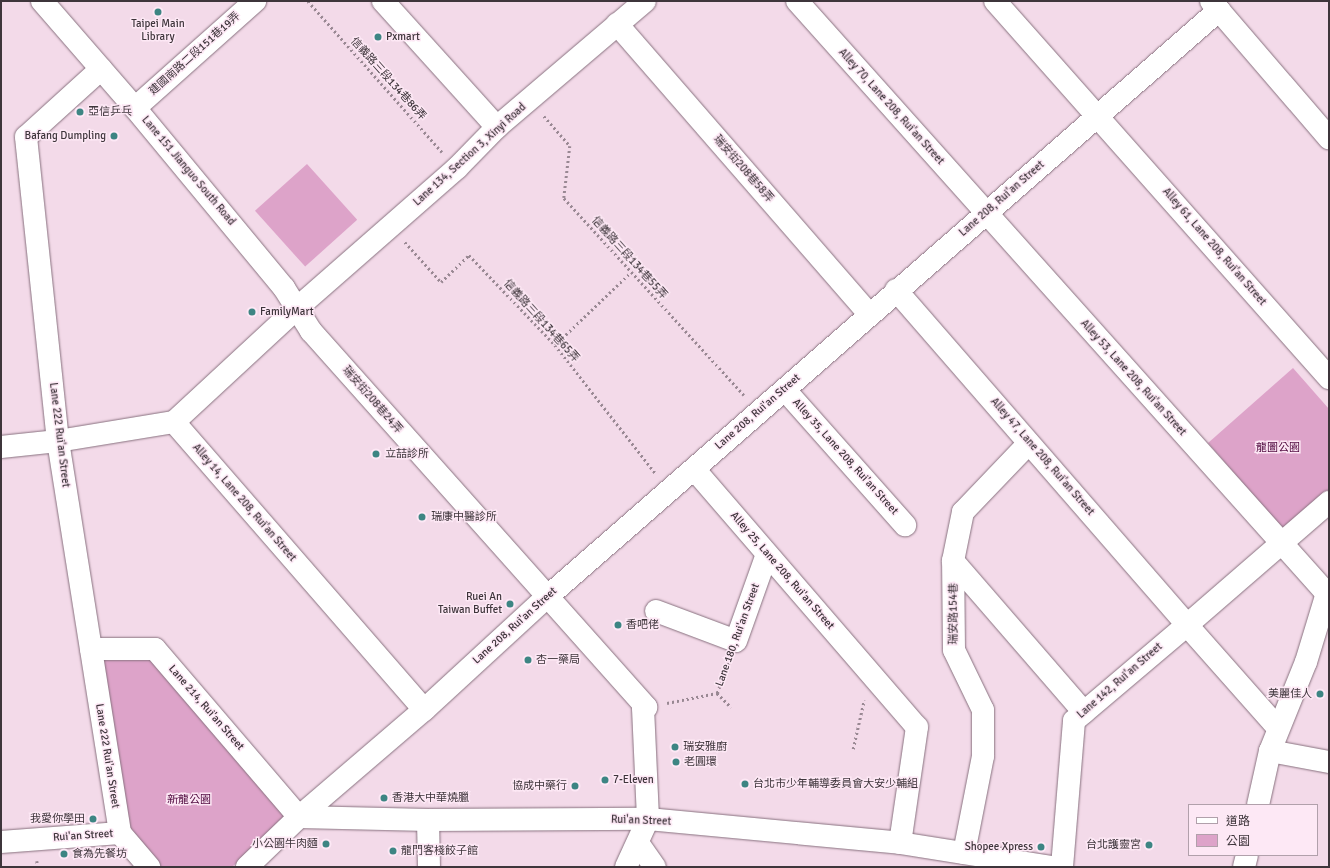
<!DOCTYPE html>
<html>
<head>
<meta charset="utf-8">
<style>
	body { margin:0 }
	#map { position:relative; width:1330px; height:868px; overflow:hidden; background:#f3dae9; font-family:Signika,"Noto Sans TC",sans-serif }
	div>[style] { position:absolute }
	.green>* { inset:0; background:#dda3c9; transform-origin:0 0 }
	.path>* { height:2.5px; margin-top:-1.25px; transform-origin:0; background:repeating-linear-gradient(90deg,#998893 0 2px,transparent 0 5px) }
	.roads { filter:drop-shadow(0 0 1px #88717f) drop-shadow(0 0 1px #88717f) }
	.minor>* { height:22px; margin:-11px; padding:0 11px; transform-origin:11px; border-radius:11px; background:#fff }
	.dots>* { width:11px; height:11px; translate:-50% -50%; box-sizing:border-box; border:2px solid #fde8f5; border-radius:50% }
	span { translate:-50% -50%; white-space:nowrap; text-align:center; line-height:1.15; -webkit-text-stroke:3px #fde8f5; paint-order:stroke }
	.poi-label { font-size:11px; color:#3e353b }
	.left { translate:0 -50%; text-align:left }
	.right { translate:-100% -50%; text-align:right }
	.street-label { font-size:11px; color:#3e353b }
	.park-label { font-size:11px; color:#4f083e }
	.frame { position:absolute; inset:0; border:2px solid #3e353b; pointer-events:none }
	.legend { position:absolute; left:1188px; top:804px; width:130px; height:52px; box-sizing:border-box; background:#fde8f5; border:1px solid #b1a0ab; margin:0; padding:5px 7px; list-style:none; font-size:12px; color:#3e353b }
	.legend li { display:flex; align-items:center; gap:8px; height:20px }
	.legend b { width:20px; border:1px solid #b1a0ab }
</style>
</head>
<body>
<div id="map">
	<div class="green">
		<div style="left:307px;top:164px;width:75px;height:70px;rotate:48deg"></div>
		<div style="clip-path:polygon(1293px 368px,1329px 409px,1329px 492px,1285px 532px,1208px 443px)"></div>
		<div style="clip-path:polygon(99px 657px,152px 658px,288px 817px,232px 867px,161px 867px,128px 828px)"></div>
	</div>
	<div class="path">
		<div style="left:308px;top:1px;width:202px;rotate:48.4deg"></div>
		<div style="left:544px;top:116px;width:40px;rotate:49deg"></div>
		<div style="left:570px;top:146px;width:52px;rotate:96.6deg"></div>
		<div style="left:564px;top:198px;width:267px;rotate:47.6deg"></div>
		<div style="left:405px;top:242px;width:54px;rotate:48deg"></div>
		<div style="left:441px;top:282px;width:39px;rotate:-44deg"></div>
		<div style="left:469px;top:255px;width:124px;rotate:46.3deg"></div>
		<div style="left:555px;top:345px;width:164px;rotate:51.9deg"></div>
		<div style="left:555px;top:345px;width:105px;rotate:-43.8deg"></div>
		<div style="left:717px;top:693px;width:20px;rotate:45deg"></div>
		<div style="left:667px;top:703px;width:51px;rotate:-11.3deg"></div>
		<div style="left:717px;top:693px;width:34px;rotate:-69deg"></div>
		<div style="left:853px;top:749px;width:50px;rotate:-77.3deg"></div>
		<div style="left:37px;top:861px;width:6px;rotate:81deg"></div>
	</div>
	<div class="roads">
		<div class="minor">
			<div style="left:42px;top:1px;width:142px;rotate:49deg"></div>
			<div style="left:135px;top:108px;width:234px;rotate:50.4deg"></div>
			<div style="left:284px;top:288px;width:51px;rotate:57.9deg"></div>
			<div style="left:311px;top:331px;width:504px;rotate:48.3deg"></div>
			<div style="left:646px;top:707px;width:3px;rotate:162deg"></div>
			<div style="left:643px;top:708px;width:111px;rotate:87.4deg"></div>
			<div style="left:648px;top:819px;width:53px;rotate:114.6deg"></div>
			<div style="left:383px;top:1px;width:170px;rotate:47.9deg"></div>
			<div style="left:797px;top:1px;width:798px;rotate:48.2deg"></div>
			<div style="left:995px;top:1px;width:504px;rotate:48.46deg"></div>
			<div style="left:1211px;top:1px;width:181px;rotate:49.3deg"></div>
			<div style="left:617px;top:24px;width:384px;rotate:49deg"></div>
			<div style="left:101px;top:69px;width:101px;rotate:137.8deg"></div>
			<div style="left:26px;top:137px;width:306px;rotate:84deg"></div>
			<div style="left:58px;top:441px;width:397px;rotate:81deg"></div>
			<div style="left:135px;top:108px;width:161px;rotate:-41.7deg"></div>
			<div style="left:896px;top:290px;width:444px;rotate:49deg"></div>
			<div style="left:1187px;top:625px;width:148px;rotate:139.7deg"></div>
			<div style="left:1074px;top:721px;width:146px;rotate:94.7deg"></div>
			<div style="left:785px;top:390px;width:181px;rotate:48.4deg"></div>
			<div style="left:174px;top:422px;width:166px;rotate:-42.8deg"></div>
			<div style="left:296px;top:309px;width:214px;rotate:-41.2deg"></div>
			<div style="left:457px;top:168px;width:57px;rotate:-45.7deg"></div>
			<div style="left:497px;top:127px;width:194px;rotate:-40.4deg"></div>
			<div style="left:174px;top:422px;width:381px;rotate:49deg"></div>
			<div style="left:1px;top:447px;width:57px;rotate:-6deg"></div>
			<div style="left:58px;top:441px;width:118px;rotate:-9.3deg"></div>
			<div style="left:694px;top:469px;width:341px;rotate:49.2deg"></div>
			<div style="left:917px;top:727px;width:117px;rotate:98.3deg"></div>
			<div style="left:953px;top:561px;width:200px;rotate:49.1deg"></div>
			<div style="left:656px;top:611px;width:85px;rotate:20.6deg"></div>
			<div style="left:736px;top:641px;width:92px;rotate:-70.4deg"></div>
			<div style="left:91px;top:649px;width:64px"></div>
			<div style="left:155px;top:649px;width:221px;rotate:49.4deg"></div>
			<div style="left:1278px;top:728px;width:137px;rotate:-131.5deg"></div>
			<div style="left:1187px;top:625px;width:188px;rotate:-40.9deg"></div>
			<div style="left:1270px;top:751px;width:60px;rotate:10.6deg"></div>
			<div style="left:1258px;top:805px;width:55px;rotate:-77.5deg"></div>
			<div style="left:1270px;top:751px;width:96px;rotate:-68deg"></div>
			<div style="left:1306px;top:662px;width:72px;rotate:-73.1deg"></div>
			<div style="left:299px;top:817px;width:129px;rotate:1.3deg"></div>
			<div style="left:428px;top:820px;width:220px;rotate:-0.3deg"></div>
			<div style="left:648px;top:819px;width:253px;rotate:5.4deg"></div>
			<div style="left:900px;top:843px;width:154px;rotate:9deg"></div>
			<div style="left:428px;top:820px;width:47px;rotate:88.8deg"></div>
			<div style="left:1px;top:842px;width:119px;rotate:-4.3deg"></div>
			<div style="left:120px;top:833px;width:45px;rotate:49.5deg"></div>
			<div style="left:638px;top:843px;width:29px;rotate:55deg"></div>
			<div style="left:964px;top:853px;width:99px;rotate:-78.9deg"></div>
			<div style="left:983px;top:756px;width:46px;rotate:-90deg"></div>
			<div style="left:983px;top:710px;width:67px;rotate:-115.8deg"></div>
			<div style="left:954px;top:650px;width:89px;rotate:-90.6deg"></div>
			<div style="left:953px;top:561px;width:50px;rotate:-78.5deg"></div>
			<div style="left:963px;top:512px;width:95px;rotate:-46.3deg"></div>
			<div style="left:247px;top:867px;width:72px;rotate:-43.9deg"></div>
			<div style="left:299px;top:817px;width:165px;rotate:-40.6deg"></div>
			<div style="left:424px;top:710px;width:166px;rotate:-42.6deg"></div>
			<div style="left:546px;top:598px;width:894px;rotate:-41.14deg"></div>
			<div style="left:1244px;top:867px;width:12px;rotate:-76deg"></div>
		</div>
	</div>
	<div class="dots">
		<div style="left:158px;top:12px;background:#3d8583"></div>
		<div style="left:378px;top:37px;background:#3d8583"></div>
		<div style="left:80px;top:112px;background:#3d8583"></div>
		<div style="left:114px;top:136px;background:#3d8583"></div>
		<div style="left:252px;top:312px;background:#3d8583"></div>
		<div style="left:376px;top:454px;background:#3d8583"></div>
		<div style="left:422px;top:517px;background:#3d8583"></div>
		<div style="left:510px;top:604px;background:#3d8583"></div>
		<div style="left:618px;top:625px;background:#3d8583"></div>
		<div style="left:528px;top:660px;background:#3d8583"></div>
		<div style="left:1320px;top:694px;background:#3d8583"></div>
		<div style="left:675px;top:747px;background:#3d8583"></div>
		<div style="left:676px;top:762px;background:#3d8583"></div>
		<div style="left:605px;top:780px;background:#3d8583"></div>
		<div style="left:745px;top:784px;background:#3d8583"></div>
		<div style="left:575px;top:786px;background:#3d8583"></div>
		<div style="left:384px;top:798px;background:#3d8583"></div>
		<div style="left:93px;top:819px;background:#3d8583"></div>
		<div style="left:326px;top:844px;background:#3d8583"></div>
		<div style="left:1149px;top:845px;background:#3d8583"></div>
		<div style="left:1041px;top:847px;background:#3d8583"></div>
		<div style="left:393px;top:851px;background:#3d8583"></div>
		<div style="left:64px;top:854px;background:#3d8583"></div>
	</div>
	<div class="poi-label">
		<span style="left:158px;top:31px">Taipei Main<br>Library</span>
		<span class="left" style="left:386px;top:37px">Pxmart</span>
		<span class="left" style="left:88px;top:112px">亞信乒乓</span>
		<span class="right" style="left:106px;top:136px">Bafang Dumpling</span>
		<span class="left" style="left:260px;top:312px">FamilyMart</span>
		<span class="left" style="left:385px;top:454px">立喆診所</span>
		<span class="left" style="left:431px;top:517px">瑞康中醫診所</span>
		<span class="right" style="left:502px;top:604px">Ruei An<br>Taiwan Buffet</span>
		<span class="left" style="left:626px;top:625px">香吧佬</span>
		<span class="left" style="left:536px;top:660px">杏一藥局</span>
		<span class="right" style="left:1312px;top:694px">美麗佳人</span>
		<span class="left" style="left:683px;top:747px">瑞安雅廚</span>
		<span class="left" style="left:684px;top:762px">老圓環</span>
		<span class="left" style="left:613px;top:780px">7-Eleven</span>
		<span class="left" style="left:753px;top:784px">台北市少年輔導委員會大安少輔組</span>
		<span class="right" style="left:567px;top:786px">協成中藥行</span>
		<span class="left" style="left:392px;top:798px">香港大中華燒臘</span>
		<span class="right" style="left:85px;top:819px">我愛你學田</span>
		<span class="right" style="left:318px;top:844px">小公園牛肉麵</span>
		<span class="right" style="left:1141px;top:845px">台北護靈宮</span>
		<span class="right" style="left:1033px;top:847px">Shopee Xpress</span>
		<span class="left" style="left:401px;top:851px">龍門客棧餃子館</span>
		<span class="left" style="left:72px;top:854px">食為先餐坊</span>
	</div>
	<div class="street-label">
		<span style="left:195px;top:54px;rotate:-42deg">建國南路二段151巷19弄</span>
		<span style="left:388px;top:79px;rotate:48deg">信義路三段134巷86弄</span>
		<span style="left:891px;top:107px;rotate:48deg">Alley 70, Lane 208, Rui'an Street</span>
		<span style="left:470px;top:155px;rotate:-42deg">Lane 134, Section 3, Xinyi Road</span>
		<span style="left:743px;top:169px;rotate:49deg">瑞安街208巷58弄</span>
		<span style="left:188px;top:171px;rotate:50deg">Lane 151 Jianguo South Road</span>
		<span style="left:1002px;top:199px;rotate:-41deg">Lane 208, Rui'an Street</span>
		<span style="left:1214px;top:247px;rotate:49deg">Alley 61, Lane 208, Rui'an Street</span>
		<span style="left:629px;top:258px;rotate:48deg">信義路三段134巷55弄</span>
		<span style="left:541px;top:321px;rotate:48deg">信義路三段134巷65弄</span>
		<span style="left:1133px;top:378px;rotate:48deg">Alley 53, Lane 208, Rui'an Street</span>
		<span style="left:372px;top:400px;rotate:49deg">瑞安街208巷24弄</span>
		<span style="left:758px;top:412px;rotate:-41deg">Lane 208, Rui'an Street</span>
		<span style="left:59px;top:435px;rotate:83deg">Lane 222 Rui'an Street</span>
		<span style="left:845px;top:457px;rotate:48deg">Alley 35, Lane 208, Rui'an Street</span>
		<span style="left:1042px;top:457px;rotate:49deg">Alley 47, Lane 208, Rui'an Street</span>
		<span style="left:244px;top:503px;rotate:49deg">Alley 14, Lane 208, Rui'an Street</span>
		<span style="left:782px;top:571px;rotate:49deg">Alley 25, Lane 208, Rui'an Street</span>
		<span style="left:954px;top:614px;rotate:-90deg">瑞安路154巷</span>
		<span style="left:515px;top:626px;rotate:-42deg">Lane 208, Rui'an Street</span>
		<span style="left:738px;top:635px;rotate:-70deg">Lane 180, Rui'an Street</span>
		<span style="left:1120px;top:681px;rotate:-41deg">Lane 142, Rui'an Street</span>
		<span style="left:206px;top:708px;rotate:49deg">Lane 214, Rui'an Street</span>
		<span style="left:107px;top:756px;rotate:81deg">Lane 222 Rui'an Street</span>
		<span style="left:641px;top:821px;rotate:2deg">Rui'an Street</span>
		<span style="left:83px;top:836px;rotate:-4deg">Rui'an Street</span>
	</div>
	<div class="park-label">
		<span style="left:1278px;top:448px">龍圖公園</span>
		<span style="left:189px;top:800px">新龍公園</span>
	</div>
	<div class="frame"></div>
	<ul class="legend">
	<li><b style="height:5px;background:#fff"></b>道路</li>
	<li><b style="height:11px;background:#dda3c9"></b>公園</li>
	</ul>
</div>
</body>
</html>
